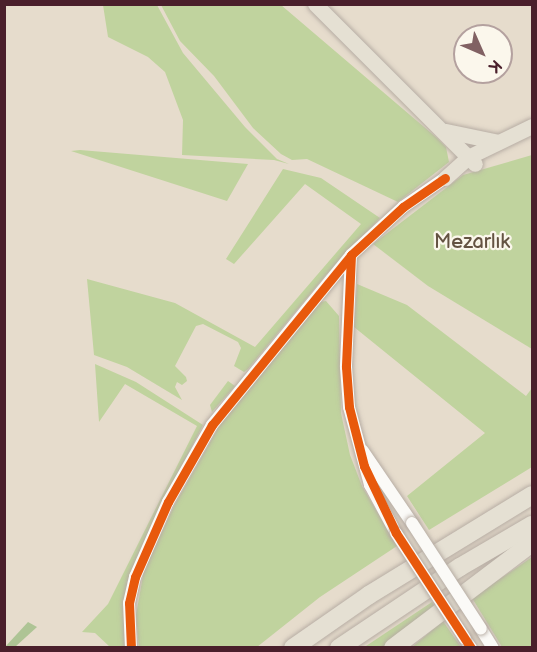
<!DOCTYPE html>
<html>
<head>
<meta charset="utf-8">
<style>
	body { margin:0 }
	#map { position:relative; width:537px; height:652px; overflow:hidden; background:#e6dccc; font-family:"Balsamiq Sans",sans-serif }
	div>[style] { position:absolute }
	.green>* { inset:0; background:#c0d39e }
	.forest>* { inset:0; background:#aec495 }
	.roads { filter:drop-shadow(0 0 2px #b7ada4) drop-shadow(0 0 2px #b7ada4) }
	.minor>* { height:12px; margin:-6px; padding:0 6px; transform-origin:6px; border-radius:6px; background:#fbfaf7 }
	.major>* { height:15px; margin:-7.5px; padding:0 7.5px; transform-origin:7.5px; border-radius:7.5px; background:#e5e0d3 }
	.highway>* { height:18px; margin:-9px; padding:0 9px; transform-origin:9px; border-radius:9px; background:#e5e0d3 }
	.bridges { filter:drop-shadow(0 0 2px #b7ada4) drop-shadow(0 0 2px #b7ada4) }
	.minor-bridge>* { height:12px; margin:-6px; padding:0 6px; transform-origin:6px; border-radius:6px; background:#fbfaf7 }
	.cycleway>* { height:9px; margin:-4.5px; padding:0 4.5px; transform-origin:4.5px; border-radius:4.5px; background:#e8590c }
	span { translate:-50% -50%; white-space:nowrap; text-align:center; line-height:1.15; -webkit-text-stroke:4.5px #fbf7ec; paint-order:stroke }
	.park-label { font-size:20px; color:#645342 }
	.frame { position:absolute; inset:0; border:6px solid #4a1f2b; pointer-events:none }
	.north { position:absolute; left:453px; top:24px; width:60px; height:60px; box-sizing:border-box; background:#fbf7ec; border:2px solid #b4a19f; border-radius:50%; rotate:135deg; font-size:16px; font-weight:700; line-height:24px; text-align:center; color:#4a1f2b }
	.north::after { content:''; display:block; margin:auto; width:21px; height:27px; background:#816163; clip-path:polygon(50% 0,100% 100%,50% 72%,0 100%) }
</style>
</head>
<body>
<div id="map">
	<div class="green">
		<div style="clip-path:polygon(103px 5px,157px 5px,183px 53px,245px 127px,277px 159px,289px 164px,274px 160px,182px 155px,183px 120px,165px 72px,148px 57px,108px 37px)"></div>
		<div style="clip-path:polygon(161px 5px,281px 5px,437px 138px,446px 147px,449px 162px,398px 202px,307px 159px,292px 160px,281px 154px,253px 128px,214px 76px,180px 41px)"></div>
		<div style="clip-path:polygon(80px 150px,248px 164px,227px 201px,71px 151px)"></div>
		<div style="clip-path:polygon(532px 155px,532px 349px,428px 286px,373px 244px,463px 175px)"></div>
		<div style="clip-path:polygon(283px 169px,321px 178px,380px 218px,325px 276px,248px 369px,244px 372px,234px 366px,241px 348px,238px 342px,203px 324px,196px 326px,175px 366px,186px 377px,187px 381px,182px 385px,177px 382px,175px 387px,182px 400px,127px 367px,94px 355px,87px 279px,175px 303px,255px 347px,361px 224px,305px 184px,234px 264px,226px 259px)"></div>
		<div style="clip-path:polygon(357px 284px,407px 305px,526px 396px,532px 388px,532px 467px,429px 530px,407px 496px,485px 433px,354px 327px)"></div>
		<div style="clip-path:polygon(326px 301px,339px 316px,341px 413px,350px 455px,362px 486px,397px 546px,320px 597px,257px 647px,139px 648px,136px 615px,144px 570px,175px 504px,221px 423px,320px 302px)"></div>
		<div style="clip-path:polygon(95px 364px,136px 382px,203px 425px,157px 514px,127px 582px,126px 647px,110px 647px,95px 633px,82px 632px,108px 604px,197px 426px,125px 384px,99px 422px)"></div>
		<div style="clip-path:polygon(228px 381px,235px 386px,212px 412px,210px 405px)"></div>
		<div style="clip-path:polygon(532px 557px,532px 647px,502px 647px,472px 598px)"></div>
		<div style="clip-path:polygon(432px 602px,434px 605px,383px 647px,363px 648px)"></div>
		<div style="clip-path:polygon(443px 621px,461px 647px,411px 648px)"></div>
	</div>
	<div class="forest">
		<div style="clip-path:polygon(28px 622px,37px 627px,15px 647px,5px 647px)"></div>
	</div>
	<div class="roads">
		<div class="minor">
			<div style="left:351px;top:255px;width:112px;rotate:92.6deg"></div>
			<div style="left:346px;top:367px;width:40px;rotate:85.7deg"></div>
			<div style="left:349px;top:407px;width:81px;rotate:74.9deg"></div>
			<div style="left:370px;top:485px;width:55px;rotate:61.6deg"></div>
			<div style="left:363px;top:451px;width:87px;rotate:55.8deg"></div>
			<div style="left:481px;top:629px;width:22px;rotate:58deg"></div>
			<div style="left:465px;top:639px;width:11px;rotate:56deg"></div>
			<div style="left:131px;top:648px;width:45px;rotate:-92.5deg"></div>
			<div style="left:129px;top:603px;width:27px;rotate:-77deg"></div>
			<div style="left:135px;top:577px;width:82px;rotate:-66.3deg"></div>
			<div style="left:168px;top:502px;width:89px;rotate:-60.3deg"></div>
			<div style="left:212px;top:425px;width:220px;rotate:-50.7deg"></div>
			<div style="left:351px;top:255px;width:71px;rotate:-42.7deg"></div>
			<div style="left:403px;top:207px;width:51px;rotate:-34.6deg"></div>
		</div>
		<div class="major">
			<div style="left:315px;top:4px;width:226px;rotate:45deg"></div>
			<div style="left:446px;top:131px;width:53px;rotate:11.9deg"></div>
			<div style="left:445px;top:178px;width:31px;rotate:-42deg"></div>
			<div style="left:468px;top:157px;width:71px;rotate:-25.8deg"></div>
		</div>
		<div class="highway">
			<div style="left:293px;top:648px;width:93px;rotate:-34.9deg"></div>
			<div style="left:369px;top:595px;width:191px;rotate:-31.5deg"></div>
			<div style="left:339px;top:648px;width:146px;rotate:-33.8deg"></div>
			<div style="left:460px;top:567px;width:83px;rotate:-30.3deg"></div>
			<div style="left:393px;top:648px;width:174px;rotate:-37.1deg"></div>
		</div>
	</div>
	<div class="bridges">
		<div class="minor-bridge">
			<div style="left:412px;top:523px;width:126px;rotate:56.9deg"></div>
			<div style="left:396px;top:533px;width:126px;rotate:56.9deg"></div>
		</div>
	</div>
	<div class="cycleway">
		<div style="left:351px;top:255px;width:112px;rotate:92.6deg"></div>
		<div style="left:346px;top:367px;width:40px;rotate:85.7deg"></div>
		<div style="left:349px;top:407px;width:61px;rotate:75.7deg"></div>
		<div style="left:364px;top:466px;width:74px;rotate:64.5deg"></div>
		<div style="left:396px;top:533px;width:137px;rotate:56.9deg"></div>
		<div style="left:131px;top:648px;width:45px;rotate:-92.5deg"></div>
		<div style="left:129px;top:603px;width:27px;rotate:-77deg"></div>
		<div style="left:135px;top:577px;width:82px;rotate:-66.3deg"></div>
		<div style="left:168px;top:502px;width:89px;rotate:-60.3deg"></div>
		<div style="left:212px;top:425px;width:220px;rotate:-50.7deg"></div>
		<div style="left:351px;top:255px;width:71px;rotate:-42.7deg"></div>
		<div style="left:403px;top:207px;width:51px;rotate:-34.6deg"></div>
	</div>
	<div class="park-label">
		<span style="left:472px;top:242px">Mezarlık</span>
	</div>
	<div class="frame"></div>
	<div class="north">K</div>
</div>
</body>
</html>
